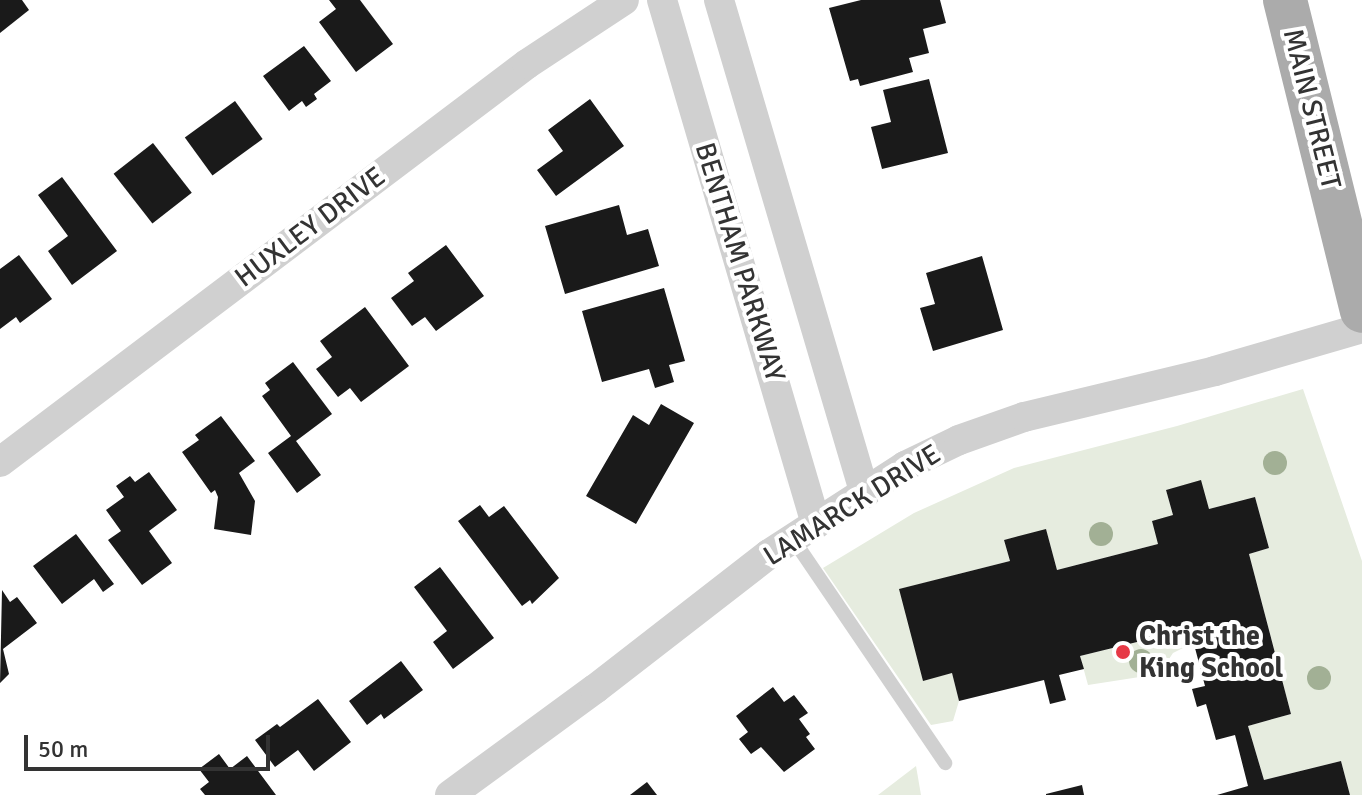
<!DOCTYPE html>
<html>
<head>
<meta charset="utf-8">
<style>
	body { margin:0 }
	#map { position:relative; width:1362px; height:795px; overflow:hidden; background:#fff; font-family:Signika,sans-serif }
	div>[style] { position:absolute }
	.green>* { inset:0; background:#e6ecdf }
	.building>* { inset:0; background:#1a1a1a; transform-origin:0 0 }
	.service>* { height:14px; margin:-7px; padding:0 7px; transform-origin:7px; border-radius:7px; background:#d0d0d0 }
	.minor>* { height:30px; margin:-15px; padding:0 15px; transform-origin:15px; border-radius:15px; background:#d0d0d0 }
	.primary>* { height:44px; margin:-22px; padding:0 22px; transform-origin:22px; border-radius:22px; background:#ababab }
	.trees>* { width:24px; height:24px; margin:-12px; border-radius:50%; background:#a2b095 }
	.dots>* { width:22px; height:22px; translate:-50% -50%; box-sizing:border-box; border:4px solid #fff; border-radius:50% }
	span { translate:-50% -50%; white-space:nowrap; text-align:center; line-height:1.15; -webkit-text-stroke:8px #fff; paint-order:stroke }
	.street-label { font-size:28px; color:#333 }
	.poi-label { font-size:28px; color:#333; font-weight:700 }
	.left { translate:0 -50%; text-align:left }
	.scale { position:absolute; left:24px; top:735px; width:246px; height:36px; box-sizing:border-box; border:4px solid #333; border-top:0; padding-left:10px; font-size:24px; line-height:28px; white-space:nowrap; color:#333; -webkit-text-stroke:6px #fff; paint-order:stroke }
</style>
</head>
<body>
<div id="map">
	<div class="green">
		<div style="clip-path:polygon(1303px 389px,1362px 561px,1362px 795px,1350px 795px,1341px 761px,1264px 780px,1248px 726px,1291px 714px,1249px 554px,1269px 548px,1255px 497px,1209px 509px,1200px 481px,1166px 490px,1173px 515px,1158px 544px,1057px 570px,1046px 530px,1004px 540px,1010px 561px,900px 589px,923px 680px,952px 673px,959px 701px,953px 721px,931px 725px,823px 568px,914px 513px,1014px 468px,1177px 426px)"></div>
		<div style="clip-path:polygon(1190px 629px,1193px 643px,1173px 653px,1159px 674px,1088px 685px,1080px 656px)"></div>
		<div style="clip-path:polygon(916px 766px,921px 795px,878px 795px)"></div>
	</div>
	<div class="building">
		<div style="clip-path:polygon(0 0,22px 0,29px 10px,0 33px)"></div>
		<div style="clip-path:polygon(329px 0,360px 0,393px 44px,356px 72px,319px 22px,336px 9px)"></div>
		<div style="clip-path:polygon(861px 0,940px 0,946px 23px,923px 29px,929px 53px,909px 58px,913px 72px,860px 86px,858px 79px,850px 81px,829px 8px)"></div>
		<div style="clip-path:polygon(304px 46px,331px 81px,314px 94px,317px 99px,306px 107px,302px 101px,289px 111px,263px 76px)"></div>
		<div style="clip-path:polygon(929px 79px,948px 153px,882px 169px,871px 127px,891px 122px,883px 90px)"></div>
		<div style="clip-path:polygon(590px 99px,624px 146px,556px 196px,537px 170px,563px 151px,548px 130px)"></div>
		<div style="left:235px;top:101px;width:47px;height:62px;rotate:54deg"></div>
		<div style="left:153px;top:143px;width:63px;height:50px;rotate:52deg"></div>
		<div style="clip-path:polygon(62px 177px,117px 251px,72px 285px,48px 251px,68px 236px,38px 195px)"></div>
		<div style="clip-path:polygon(619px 205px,627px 235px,648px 229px,659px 266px,565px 294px,545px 226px)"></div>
		<div style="clip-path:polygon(446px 245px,484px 296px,436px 331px,425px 317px,412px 326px,391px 298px,414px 281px,408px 273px)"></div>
		<div style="clip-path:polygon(19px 255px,52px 299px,20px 323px,16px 317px,0 329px,0 269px)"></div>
		<div style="clip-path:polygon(982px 256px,1003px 330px,933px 351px,920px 308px,935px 304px,926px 273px)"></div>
		<div style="clip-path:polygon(664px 288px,685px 361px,669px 365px,674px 382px,655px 388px,649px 369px,602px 382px,582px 311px)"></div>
		<div style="clip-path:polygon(365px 307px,409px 366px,361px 402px,350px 388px,338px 397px,316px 369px,332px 357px,320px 341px)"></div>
		<div style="clip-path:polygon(293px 362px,332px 414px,296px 441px,321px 475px,297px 493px,268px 453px,291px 436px,262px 396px,270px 390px,265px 383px)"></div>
		<div style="clip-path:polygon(661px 404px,694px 423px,636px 524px,586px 496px,633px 415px,649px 425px)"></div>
		<div style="clip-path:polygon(221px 416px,255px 461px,239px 473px,255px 501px,251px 535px,214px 529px,218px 497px,215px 490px,211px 493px,182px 452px,199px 440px,195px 435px)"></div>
		<div style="clip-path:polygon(149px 472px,177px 510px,149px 531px,172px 563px,142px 585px,108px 540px,121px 531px,106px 510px,124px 497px,116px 486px,130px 476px,135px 482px)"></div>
		<div style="clip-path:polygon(1201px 480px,1209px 509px,1255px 497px,1269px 548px,1249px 554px,1291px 714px,1248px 726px,1264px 780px,1341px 761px,1350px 795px,1217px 795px,1248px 786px,1235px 735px,1216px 740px,1206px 704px,1197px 707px,1192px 689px,1205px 686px,1190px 629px,1080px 656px,1084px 669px,1059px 675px,1066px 700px,1050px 704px,1044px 680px,959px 701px,952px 673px,923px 681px,899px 589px,1010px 561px,1004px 540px,1046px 529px,1057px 570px,1158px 544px,1152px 521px,1173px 515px,1166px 490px)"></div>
		<div style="clip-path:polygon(480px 505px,489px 517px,504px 506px,559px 578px,532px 604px,530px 600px,522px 606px,458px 521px)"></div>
		<div style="clip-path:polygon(76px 534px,114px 584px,103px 592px,94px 579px,62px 604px,33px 566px)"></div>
		<div style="clip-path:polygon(440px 567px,494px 638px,453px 669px,433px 642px,447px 631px,414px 587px)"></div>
		<div style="clip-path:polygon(2px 590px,10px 602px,17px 597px,37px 623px,3px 649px,9px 674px,0 683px)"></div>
		<div style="clip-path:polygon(401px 661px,423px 690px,384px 719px,381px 714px,367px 725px,349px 701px)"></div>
		<div style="clip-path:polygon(773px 687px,784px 702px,794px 695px,808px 713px,799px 719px,810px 734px,806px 737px,815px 749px,784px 772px,761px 747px,751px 754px,739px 739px,748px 732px,736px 716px)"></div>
		<div style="clip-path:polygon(318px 699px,351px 742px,314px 771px,298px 750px,275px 767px,255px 740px,277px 724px,280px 727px)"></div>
		<div style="clip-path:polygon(219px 754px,230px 769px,247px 756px,276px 795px,205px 795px,200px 789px,209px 782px,199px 769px)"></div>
		<div style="clip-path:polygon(647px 782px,657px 795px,630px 795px)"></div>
		<div style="clip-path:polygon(1082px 785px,1084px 795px,1046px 795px,1046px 794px)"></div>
	</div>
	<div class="service">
		<div style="left:793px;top:539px;width:271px;rotate:55.8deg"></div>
	</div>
	<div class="minor">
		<div style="left:662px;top:0;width:546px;rotate:73.62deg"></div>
		<div style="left:719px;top:0;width:515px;rotate:73.54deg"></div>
		<div style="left:0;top:462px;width:660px;rotate:-37.06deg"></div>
		<div style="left:527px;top:64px;width:116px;rotate:-33.4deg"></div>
		<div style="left:450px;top:795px;width:180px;rotate:-36.2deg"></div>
		<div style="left:595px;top:689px;width:220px;rotate:-37.8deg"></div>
		<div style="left:769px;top:554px;width:162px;rotate:-32.9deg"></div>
		<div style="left:905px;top:466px;width:60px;rotate:-25.7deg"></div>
		<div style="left:959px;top:440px;width:69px;rotate:-19.5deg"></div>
		<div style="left:1024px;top:417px;width:196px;rotate:-13.5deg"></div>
		<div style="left:1215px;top:371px;width:153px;rotate:-16.3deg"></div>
	</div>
	<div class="primary">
		<div style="left:1285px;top:0;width:320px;rotate:76.1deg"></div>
	</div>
	<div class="trees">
		<div style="left:1275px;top:463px"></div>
		<div style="left:1101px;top:534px"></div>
		<div style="left:1141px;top:661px"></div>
		<div style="left:1319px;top:678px"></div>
	</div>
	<div class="dots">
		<div style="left:1123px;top:652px;background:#e63946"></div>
	</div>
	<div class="street-label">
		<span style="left:1312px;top:109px;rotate:76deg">MAIN STREET</span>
		<span style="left:310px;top:227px;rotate:-37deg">HUXLEY DRIVE</span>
		<span style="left:740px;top:262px;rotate:73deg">BENTHAM PARKWAY</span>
		<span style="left:852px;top:505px;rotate:-32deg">LAMARCK DRIVE</span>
	</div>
	<div class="poi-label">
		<span class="left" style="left:1139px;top:652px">Christ the<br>King School</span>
	</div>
	<div class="scale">50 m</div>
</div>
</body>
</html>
